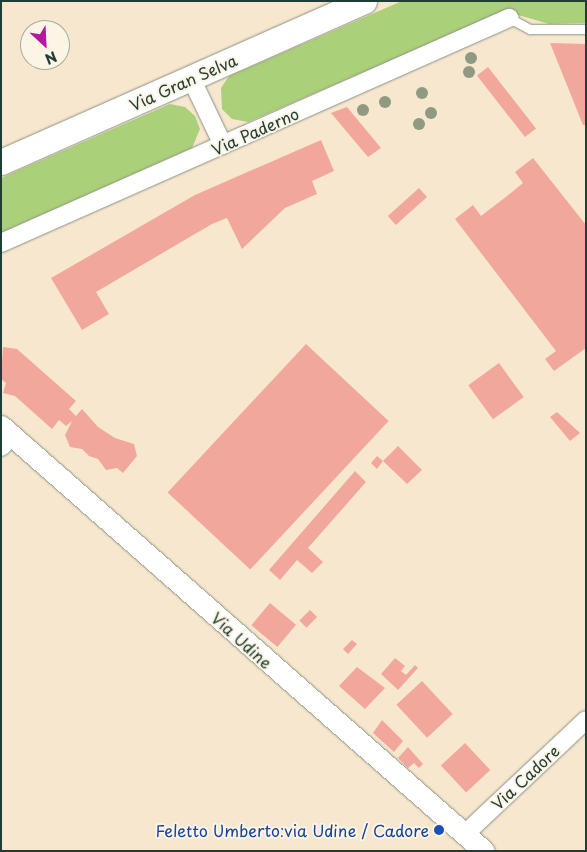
<!DOCTYPE html>
<html>
<head>
<meta charset="utf-8">
<style>
	body { margin:0 }
	#map { position:relative; width:587px; height:852px; overflow:hidden; background:#f7e7cf; font-family:"Playpen Sans",sans-serif }
	div>[style] { position:absolute }
	.green>* { inset:0; background:#abd07a }
	.building>* { inset:0; background:#f2a79c; transform-origin:0 0 }
	.roads { filter:drop-shadow(0 0 1px #8b9282) drop-shadow(0 0 1px #8b9282) }
	.service>* { height:9px; margin:-4.5px; padding:0 4.5px; transform-origin:4.5px; border-radius:4.5px; background:#fff }
	.minor>* { height:18px; margin:-9px; padding:0 9px; transform-origin:9px; border-radius:9px; background:#fff }
	.tertiary>* { height:21px; margin:-10.5px; padding:0 10.5px; transform-origin:10.5px; border-radius:10.5px; background:#fff }
	.secondary>* { height:25px; margin:-12.5px; padding:0 12.5px; transform-origin:12.5px; border-radius:12.5px; background:#fff }
	.trees>* { width:12px; height:12px; margin:-6px; border-radius:50%; background:#909981 }
	.dots>* { width:14px; height:14px; translate:-50% -50%; box-sizing:border-box; border:2px solid #fcf5e5; border-radius:50% }
	span { translate:-50% -50%; white-space:nowrap; text-align:center; line-height:1.15; -webkit-text-stroke:4px #fcf5e5; paint-order:stroke }
	.street-label { font-size:16px; color:#1f3d34 }
	.transit-label { font-size:16px; color:#164399 }
	.right { translate:-100% -50%; text-align:right }
	.frame { position:absolute; inset:0; border:2px solid #1f3d34; pointer-events:none }
	.north { position:absolute; left:20px; top:20px; width:50px; height:50px; box-sizing:border-box; background:#fcf5e5; border:1px solid #a4ab9e; border-radius:50%; rotate:155deg; font-size:14px; font-weight:700; line-height:20px; text-align:center; color:#1f3d34 }
	.north::after { content:''; display:block; margin:auto; width:18px; height:22px; background:#b5179e; clip-path:polygon(50% 0,100% 100%,50% 72%,0 100%) }
</style>
</head>
<body>
<div id="map">
	<div class="green">
		<div style="clip-path:polygon(402px 1px,586px 1px,586px 23px,549px 24px,505px 11px,248px 122px,232px 119px,222px 109px,221px 88px,229px 76px)"></div>
		<div style="clip-path:polygon(170px 104px,185px 107px,195px 116px,200px 129px,192px 148px,1px 233px,1px 178px)"></div>
	</div>
	<div class="building">
		<div style="clip-path:polygon(550px 43px,586px 44px,586px 125px,583px 125px)"></div>
		<div style="left:488px;top:67px;width:78px;height:14px;rotate:52deg"></div>
		<div style="clip-path:polygon(347px 107px,381px 148px,368px 157px,331px 113px)"></div>
		<div style="clip-path:polygon(321px 140px,334px 171px,312px 181px,317px 194px,285px 208px,242px 249px,227px 218px,212px 224px,96px 292px,109px 314px,82px 330px,51px 278px,195px 195px)"></div>
		<div style="clip-path:polygon(533px 158px,586px 225px,586px 348px,554px 371px,545px 359px,556px 351px,455px 219px,473px 205px,481px 216px,507px 196px,523px 183px,515px 172px)"></div>
		<div style="left:419px;top:188px;width:12px;height:42px;rotate:48deg"></div>
		<div style="left:306px;top:344px;width:113px;height:203px;rotate:43deg"></div>
		<div style="clip-path:polygon(3px 347px,17px 349px,76px 401px,69px 409px,76px 416px,82px 409px,98px 427px,115px 438px,134px 444px,137px 456px,123px 473px,117px 468px,106px 470px,98px 459px,89px 456px,82px 449px,70px 447px,65px 435px,72px 421px,66px 426px,59px 420px,52px 429px,15px 396px,3px 393px,6px 383px,1px 379px)"></div>
		<div style="left:499px;top:363px;width:42px;height:38px;rotate:54deg"></div>
		<div style="clip-path:polygon(557px 412px,580px 433px,570px 441px,550px 417px)"></div>
		<div style="clip-path:polygon(398px 446px,422px 470px,407px 484px,383px 461px,377px 469px,371px 463px,377px 456px,383px 461px)"></div>
		<div style="clip-path:polygon(355px 471px,366px 482px,308px 548px,323px 562px,312px 573px,297px 560px,280px 580px,269px 570px)"></div>
		<div style="left:270px;top:603px;width:34px;height:29px;rotate:40deg"></div>
		<div style="left:310px;top:610px;width:10px;height:15px;rotate:45deg"></div>
		<div style="clip-path:polygon(352px 640px,357px 644px,348px 654px,343px 649px)"></div>
		<div style="clip-path:polygon(395px 658px,405px 666px,401px 671px,406px 675px,415px 665px,418px 668px,398px 690px,381px 674px)"></div>
		<div style="clip-path:polygon(357px 667px,385px 688px,365px 709px,339px 686px)"></div>
		<div style="left:422px;top:681px;width:45px;height:35px;rotate:47deg"></div>
		<div style="clip-path:polygon(382px 720px,403px 741px,394px 752px,373px 733px)"></div>
		<div style="left:465px;top:743px;width:37px;height:33px;rotate:47deg"></div>
		<div style="clip-path:polygon(408px 747px,423px 764px,419px 768px,414px 763px,408px 768px,398px 758px)"></div>
	</div>
	<div class="roads">
		<div class="service">
			<div style="left:509px;top:18px;width:24px;rotate:28deg"></div>
			<div style="left:530px;top:29px;width:56px"></div>
		</div>
		<div class="minor">
			<div style="left:191px;top:78px;width:74px;rotate:64.5deg"></div>
			<div style="left:1px;top:243px;width:556px;rotate:-23.89deg"></div>
			<div style="left:1px;top:447px;width:16px;rotate:-45deg"></div>
			<div style="left:465px;top:834px;width:166px;rotate:-43.3deg"></div>
		</div>
		<div class="tertiary">
			<div style="left:1px;top:426px;width:643px;rotate:41.35deg"></div>
		</div>
		<div class="secondary">
			<div style="left:1px;top:162px;width:397px;rotate:-23.9deg"></div>
		</div>
	</div>
	<div class="trees">
		<div style="left:471px;top:58px"></div>
		<div style="left:469px;top:72px"></div>
		<div style="left:422px;top:93px"></div>
		<div style="left:385px;top:102px"></div>
		<div style="left:363px;top:110px"></div>
		<div style="left:431px;top:113px"></div>
		<div style="left:419px;top:124px"></div>
	</div>
	<div class="dots">
		<div style="left:439px;top:830px;background:#1a4fb4"></div>
	</div>
	<div class="street-label">
		<span style="left:183px;top:82px;rotate:-24deg">Via Gran Selva</span>
		<span style="left:255px;top:131px;rotate:-24deg">Via Paderno</span>
		<span style="left:242px;top:640px;rotate:42deg">Via Udine</span>
		<span style="left:525px;top:777px;rotate:-43deg">Via Cadore</span>
	</div>
	<div class="transit-label">
		<span class="right" style="left:429px;top:830px">Feletto Umberto:via Udine / Cadore</span>
	</div>
	<div class="frame"></div>
	<div class="north">N</div>
</div>
</body>
</html>
